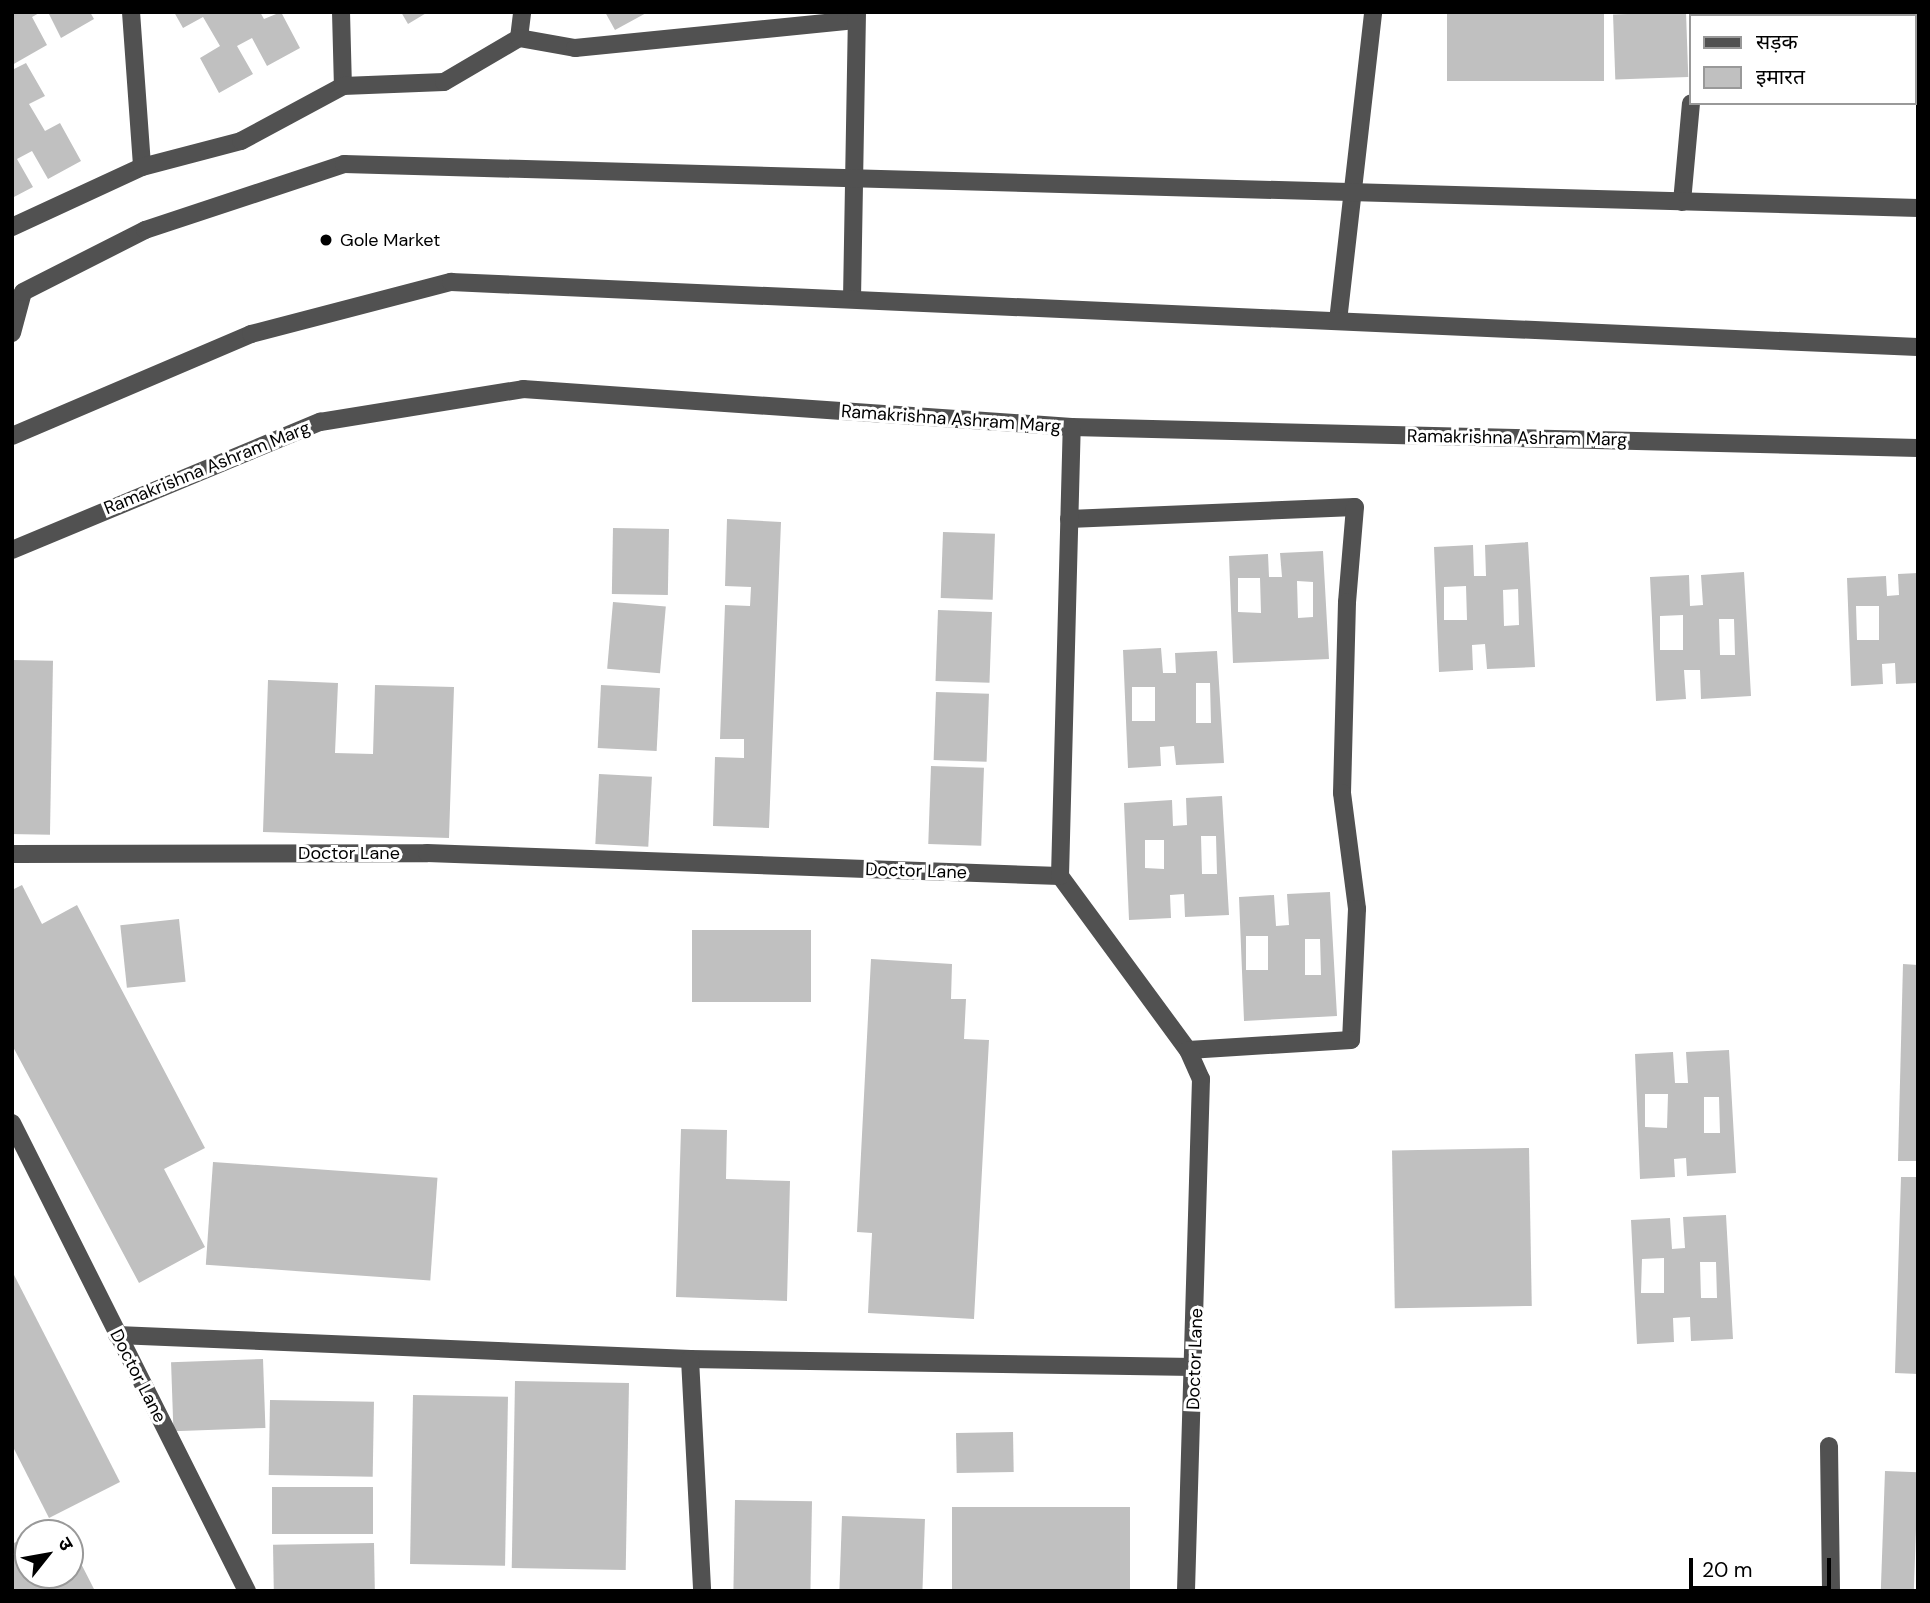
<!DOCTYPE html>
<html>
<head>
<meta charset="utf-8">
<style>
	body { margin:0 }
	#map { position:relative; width:1930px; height:1603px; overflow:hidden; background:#fff; font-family:"DM Sans","Noto Sans Devanagari",sans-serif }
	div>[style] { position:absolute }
	.building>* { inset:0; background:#c0c0c0; transform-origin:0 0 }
	.minor>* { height:18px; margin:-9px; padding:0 9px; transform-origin:9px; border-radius:9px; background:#515151 }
	.dots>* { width:19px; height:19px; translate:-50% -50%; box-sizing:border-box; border:4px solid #fff; border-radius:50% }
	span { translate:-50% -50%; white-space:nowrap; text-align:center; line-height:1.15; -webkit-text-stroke:6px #fff; paint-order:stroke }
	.poi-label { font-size:18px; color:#000 }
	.left { translate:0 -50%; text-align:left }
	.street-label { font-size:18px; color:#000 }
	.frame { position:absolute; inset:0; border:14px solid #000; pointer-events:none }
	.legend { position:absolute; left:1689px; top:14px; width:228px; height:91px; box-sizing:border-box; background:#fff; border:2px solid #999; margin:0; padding:9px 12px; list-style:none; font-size:21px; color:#000 }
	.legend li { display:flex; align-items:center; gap:14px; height:35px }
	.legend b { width:35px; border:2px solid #999 }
	.north { position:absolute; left:14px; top:1519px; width:70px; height:70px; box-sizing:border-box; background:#fff; border:2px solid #999; border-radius:50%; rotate:59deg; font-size:19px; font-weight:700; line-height:28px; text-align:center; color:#000 }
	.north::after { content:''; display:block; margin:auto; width:24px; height:32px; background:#000; clip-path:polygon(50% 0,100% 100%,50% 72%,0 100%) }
	.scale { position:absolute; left:1689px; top:1558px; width:142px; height:32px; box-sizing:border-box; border:4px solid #000; border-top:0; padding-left:9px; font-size:21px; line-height:24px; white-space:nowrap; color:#000; -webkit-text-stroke:5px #fff; paint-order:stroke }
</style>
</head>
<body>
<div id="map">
	<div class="building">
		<div style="clip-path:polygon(12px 12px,41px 12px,32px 17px,47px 45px,12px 65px)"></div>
		<div style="clip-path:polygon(48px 12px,90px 12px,94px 19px,61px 38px)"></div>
		<div style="clip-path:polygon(174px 12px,260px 12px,264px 19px,281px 12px,300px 48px,267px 66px,252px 38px,237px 46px,253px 74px,219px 93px,200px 58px,220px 46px,203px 17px,183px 28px)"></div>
		<div style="clip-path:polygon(401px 12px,428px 12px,408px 24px)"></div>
		<div style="clip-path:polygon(605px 12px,648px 12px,615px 30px)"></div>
		<div style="left:1447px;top:12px;width:157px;height:69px"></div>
		<div style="left:1686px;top:12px;width:65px;height:73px;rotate:88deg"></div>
		<div style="clip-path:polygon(1766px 12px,1918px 12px,1918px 54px,1914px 16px)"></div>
		<div style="clip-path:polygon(26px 63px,45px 96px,29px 104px,45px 131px,60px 123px,81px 161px,48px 179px,32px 151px,17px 159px,33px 187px,12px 198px,12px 70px)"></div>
		<div style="clip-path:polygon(727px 519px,781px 522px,769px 828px,713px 826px,715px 757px,744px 758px,744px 739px,720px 739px,725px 605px,750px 606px,751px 587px,725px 586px)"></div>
		<div style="left:613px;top:528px;width:56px;height:66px;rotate:1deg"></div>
		<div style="left:943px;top:532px;width:52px;height:66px;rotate:2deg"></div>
		<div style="clip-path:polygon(evenodd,1528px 542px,1535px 667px,1487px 669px,1485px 644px,1472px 645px,1473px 670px,1439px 672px,1434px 547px,1473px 545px,1474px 576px,1486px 576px,1485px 545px,1528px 542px,1466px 586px,1467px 620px,1444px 620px,1444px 587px,1466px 586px,1528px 542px,1518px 589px,1519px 625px,1504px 626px,1503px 590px,1518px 589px)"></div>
		<div style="clip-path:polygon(evenodd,1323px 551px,1329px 659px,1233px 663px,1229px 556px,1268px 554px,1269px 577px,1282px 577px,1280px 553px,1323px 551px,1238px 578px,1260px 578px,1261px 613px,1238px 612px,1238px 578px,1323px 551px,1297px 581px,1313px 582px,1313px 617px,1298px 618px,1297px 581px)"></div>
		<div style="clip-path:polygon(evenodd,1744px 572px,1751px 696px,1701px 699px,1700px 670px,1684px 670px,1686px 699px,1656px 701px,1650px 577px,1689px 575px,1690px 606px,1703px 605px,1701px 575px,1744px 572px,1683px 615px,1683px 650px,1660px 650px,1660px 616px,1683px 615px,1744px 572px,1719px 619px,1734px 619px,1735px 655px,1720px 655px,1719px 619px)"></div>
		<div style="clip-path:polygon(evenodd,1918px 573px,1918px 683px,1896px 684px,1895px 663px,1882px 664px,1883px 684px,1851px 686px,1847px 578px,1886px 576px,1887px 596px,1899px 595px,1898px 574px,1918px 573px,1856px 606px,1879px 606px,1879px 640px,1857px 640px,1856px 606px)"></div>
		<div style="left:613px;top:602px;width:53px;height:67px;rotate:5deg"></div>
		<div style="left:938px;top:610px;width:54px;height:71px;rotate:2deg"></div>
		<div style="clip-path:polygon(evenodd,1161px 648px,1163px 673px,1176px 673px,1175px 653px,1217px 651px,1224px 763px,1176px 765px,1174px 746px,1160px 747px,1161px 766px,1128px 768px,1123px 650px,1161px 648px,1196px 683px,1210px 683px,1211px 723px,1196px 723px,1196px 683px,1161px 648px,1132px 687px,1155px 687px,1155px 721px,1132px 721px,1132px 687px)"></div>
		<div style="left:12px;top:660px;width:41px;height:174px;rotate:1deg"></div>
		<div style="clip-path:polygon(268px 680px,338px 683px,335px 753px,373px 754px,375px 685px,454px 687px,449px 838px,263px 832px)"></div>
		<div style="left:601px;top:685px;width:59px;height:63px;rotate:3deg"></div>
		<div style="left:936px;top:692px;width:53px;height:68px;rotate:2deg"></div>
		<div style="left:931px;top:766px;width:53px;height:78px;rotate:2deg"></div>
		<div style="left:599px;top:774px;width:53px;height:70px;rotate:3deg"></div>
		<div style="clip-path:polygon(evenodd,1222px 796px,1229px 915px,1185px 917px,1184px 894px,1170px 895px,1171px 918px,1129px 920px,1124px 803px,1172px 800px,1173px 826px,1187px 825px,1186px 798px,1222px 796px,1201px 836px,1216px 836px,1217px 874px,1202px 874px,1201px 836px,1222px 796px,1145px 840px,1164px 840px,1164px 869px,1145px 868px,1145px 840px)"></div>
		<div style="clip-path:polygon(22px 885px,42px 924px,77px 905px,205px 1148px,164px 1169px,205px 1247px,139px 1283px,12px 1045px,12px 890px)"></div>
		<div style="clip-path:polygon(evenodd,1330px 892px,1337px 1016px,1244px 1021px,1239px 897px,1274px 895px,1276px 926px,1289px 925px,1287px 894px,1330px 892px,1246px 936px,1268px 936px,1268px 970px,1246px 970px,1246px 936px,1330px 892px,1305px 939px,1320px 939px,1321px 975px,1305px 975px,1305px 939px)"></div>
		<div style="left:179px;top:919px;width:63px;height:59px;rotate:84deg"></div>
		<div style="left:692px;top:930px;width:119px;height:72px"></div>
		<div style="clip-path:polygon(871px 959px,952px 964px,951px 999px,966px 999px,964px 1039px,989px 1040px,974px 1319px,868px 1313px,872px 1233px,857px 1232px)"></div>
		<div style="clip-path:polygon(1903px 964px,1918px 965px,1918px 1161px,1898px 1161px)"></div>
		<div style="clip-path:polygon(evenodd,1729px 1050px,1736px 1173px,1687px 1176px,1686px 1158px,1674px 1159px,1675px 1177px,1640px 1179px,1635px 1054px,1673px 1052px,1675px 1083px,1688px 1083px,1686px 1052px,1729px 1050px,1645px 1094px,1668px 1094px,1667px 1128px,1645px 1127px,1645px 1094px,1729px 1050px,1704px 1097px,1719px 1097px,1720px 1133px,1704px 1133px,1704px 1097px)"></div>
		<div style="clip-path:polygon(681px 1129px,727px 1130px,726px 1179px,790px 1181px,787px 1301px,676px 1297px)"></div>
		<div style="left:1529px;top:1148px;width:158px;height:137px;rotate:89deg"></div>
		<div style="left:213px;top:1162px;width:225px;height:103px;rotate:4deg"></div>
		<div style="clip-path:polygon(1901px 1177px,1918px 1177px,1918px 1374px,1895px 1373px)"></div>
		<div style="clip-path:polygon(evenodd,1726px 1215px,1733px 1339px,1691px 1341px,1690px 1317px,1673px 1318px,1674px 1342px,1637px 1344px,1631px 1220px,1670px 1218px,1672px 1249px,1685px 1248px,1683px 1217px,1726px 1215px,1664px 1258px,1664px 1293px,1641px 1293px,1642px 1259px,1664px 1258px,1726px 1215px,1700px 1262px,1716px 1262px,1717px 1298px,1701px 1298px,1700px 1262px)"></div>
		<div style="clip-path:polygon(12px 1271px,120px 1482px,49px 1518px,12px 1445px)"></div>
		<div style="left:263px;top:1359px;width:69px;height:92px;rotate:88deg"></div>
		<div style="left:515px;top:1381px;width:114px;height:187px;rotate:1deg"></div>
		<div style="left:413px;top:1395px;width:95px;height:169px;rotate:1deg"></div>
		<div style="left:270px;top:1400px;width:104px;height:75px;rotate:1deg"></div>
		<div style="left:1013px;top:1432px;width:40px;height:57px;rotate:89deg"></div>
		<div style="left:1885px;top:1471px;width:33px;height:120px;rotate:2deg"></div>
		<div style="left:373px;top:1487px;width:47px;height:101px;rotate:90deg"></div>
		<div style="left:735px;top:1500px;width:77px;height:91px;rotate:1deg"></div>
		<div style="left:952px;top:1507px;width:178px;height:84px"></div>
		<div style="left:842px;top:1516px;width:83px;height:75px;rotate:2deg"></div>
		<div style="clip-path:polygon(59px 1520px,65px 1533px,34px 1533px)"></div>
		<div style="clip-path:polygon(28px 1536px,28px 1575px,70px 1575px,70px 1542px,95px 1591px,12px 1591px,12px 1544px)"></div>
		<div style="left:374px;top:1543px;width:48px;height:101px;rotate:89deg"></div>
	</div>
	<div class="minor">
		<div style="left:131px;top:12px;width:155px;rotate:85.9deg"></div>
		<div style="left:341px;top:12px;width:74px;rotate:88.5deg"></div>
		<div style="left:1698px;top:16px;width:4px;rotate:-90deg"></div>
		<div style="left:519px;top:38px;width:26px;rotate:-83deg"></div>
		<div style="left:1682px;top:202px;width:99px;rotate:-84.8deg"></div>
		<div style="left:12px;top:227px;width:143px;rotate:-24.8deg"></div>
		<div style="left:142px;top:167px;width:102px;rotate:-14.7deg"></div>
		<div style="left:241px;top:141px;width:116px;rotate:-28.3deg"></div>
		<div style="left:343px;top:86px;width:101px;rotate:-2.3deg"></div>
		<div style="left:444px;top:82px;width:87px;rotate:-30.4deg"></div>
		<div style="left:519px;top:38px;width:57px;rotate:10.1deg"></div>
		<div style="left:575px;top:48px;width:282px;rotate:-5.7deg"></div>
		<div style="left:852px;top:299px;width:287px;rotate:-89deg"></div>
		<div style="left:1338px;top:321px;width:311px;rotate:-83.5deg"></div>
		<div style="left:12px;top:333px;width:42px;rotate:-75deg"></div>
		<div style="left:23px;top:292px;width:137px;rotate:-26.9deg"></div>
		<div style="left:145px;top:230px;width:210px;rotate:-18.3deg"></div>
		<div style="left:344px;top:164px;width:1575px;rotate:1.6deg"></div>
		<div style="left:12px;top:436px;width:260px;rotate:-23.1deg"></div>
		<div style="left:251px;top:334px;width:207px;rotate:-14.6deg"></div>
		<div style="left:451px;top:282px;width:1468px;rotate:2.54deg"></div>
		<div style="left:1069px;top:519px;width:286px;rotate:-2.4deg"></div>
		<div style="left:1355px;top:507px;width:95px;rotate:94.8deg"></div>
		<div style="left:1347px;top:602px;width:191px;rotate:91.5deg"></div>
		<div style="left:1342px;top:793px;width:117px;rotate:82.6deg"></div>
		<div style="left:1357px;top:909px;width:131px;rotate:92.6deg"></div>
		<div style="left:1351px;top:1040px;width:163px;rotate:176.5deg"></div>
		<div style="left:12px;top:550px;width:334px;rotate:-22.6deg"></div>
		<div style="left:320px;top:422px;width:206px;rotate:-9.2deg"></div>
		<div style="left:523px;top:389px;width:550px;rotate:3.96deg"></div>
		<div style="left:1072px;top:427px;width:846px;rotate:1.42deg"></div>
		<div style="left:12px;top:854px;width:415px;rotate:-0.1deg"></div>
		<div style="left:427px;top:853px;width:633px;rotate:2.08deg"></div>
		<div style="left:1060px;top:876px;width:216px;rotate:53.7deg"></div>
		<div style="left:1188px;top:1050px;width:32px;rotate:66deg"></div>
		<div style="left:1201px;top:1079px;width:512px;rotate:91.68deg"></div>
		<div style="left:1060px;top:876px;width:449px;rotate:-88.5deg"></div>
		<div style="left:12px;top:1123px;width:524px;rotate:63.34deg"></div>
		<div style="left:117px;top:1335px;width:574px;rotate:2.4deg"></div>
		<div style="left:690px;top:1359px;width:504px;rotate:0.91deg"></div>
		<div style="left:690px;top:1359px;width:232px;rotate:87deg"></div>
		<div style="left:1829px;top:1446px;width:145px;rotate:89.2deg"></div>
	</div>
	<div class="dots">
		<div style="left:326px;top:240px;background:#000"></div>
	</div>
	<div class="poi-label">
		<span class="left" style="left:340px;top:240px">Gole Market</span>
	</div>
	<div class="street-label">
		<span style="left:951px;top:419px;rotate:4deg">Ramakrishna Ashram Marg</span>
		<span style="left:1517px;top:438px;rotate:1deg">Ramakrishna Ashram Marg</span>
		<span style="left:207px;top:468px;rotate:-22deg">Ramakrishna Ashram Marg</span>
		<span style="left:349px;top:853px">Doctor Lane</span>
		<span style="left:916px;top:871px;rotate:2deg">Doctor Lane</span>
		<span style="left:1195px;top:1359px;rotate:-88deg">Doctor Lane</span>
		<span style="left:138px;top:1376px;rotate:63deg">Doctor Lane</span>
	</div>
	<div class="frame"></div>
	<ul class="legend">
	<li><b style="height:9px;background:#515151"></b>सड़क</li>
	<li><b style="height:19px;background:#c0c0c0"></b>इमारत</li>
	</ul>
	<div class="north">उ</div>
	<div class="scale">20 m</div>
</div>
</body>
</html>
